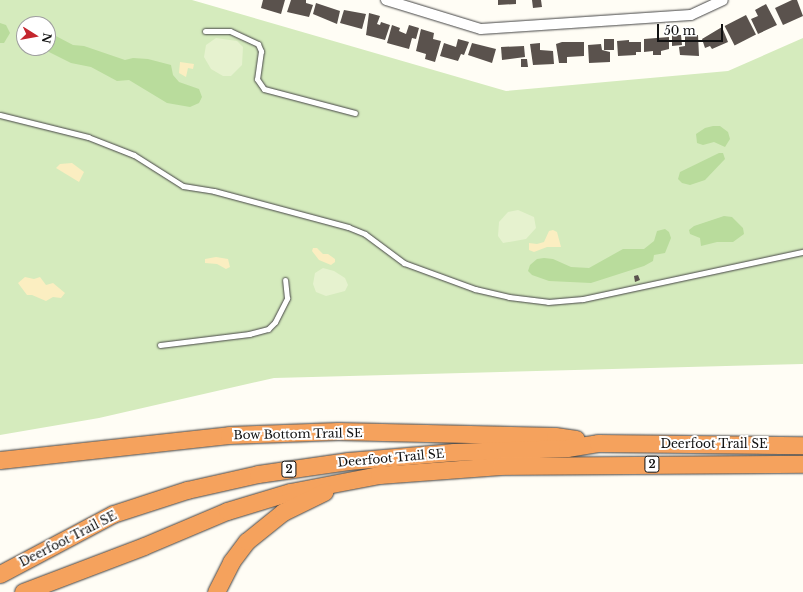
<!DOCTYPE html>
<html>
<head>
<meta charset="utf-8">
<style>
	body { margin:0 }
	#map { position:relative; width:803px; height:592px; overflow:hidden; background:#fffdf5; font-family:"Libre Baskerville",serif }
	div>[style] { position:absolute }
	.green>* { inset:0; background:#d5ebbd }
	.forest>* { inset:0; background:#b9dc9c }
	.sand>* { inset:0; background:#fbeec1 }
	.pitch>* { inset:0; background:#e6f2cf }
	.building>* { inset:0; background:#5a524d; transform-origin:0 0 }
	.roads { filter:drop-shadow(0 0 1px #444) drop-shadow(0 0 1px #444) }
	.lane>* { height:5px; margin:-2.5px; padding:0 2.5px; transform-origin:2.5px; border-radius:2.5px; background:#fff }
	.street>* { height:10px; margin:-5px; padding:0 5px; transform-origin:5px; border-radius:5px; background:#fff }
	.highway>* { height:17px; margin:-8.5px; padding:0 8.5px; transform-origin:8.5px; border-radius:8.5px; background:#f5a25d }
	span { translate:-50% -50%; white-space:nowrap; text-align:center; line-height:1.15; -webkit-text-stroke:4px #fff; paint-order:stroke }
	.shield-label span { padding:1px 3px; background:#fff; border:1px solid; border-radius:3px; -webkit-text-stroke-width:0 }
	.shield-label { font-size:11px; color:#111; font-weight:700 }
	.street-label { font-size:12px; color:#111 }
	.north { position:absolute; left:16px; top:16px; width:40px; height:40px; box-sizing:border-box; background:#fff; border:1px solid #a0a0a0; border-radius:50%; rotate:101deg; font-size:11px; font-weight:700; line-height:16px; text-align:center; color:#111 }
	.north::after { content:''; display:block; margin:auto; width:14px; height:18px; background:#c4262e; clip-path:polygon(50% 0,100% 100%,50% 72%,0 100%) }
	.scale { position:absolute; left:657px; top:24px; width:66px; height:18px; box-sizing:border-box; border:2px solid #111; border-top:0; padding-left:5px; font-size:12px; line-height:14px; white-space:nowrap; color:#111; -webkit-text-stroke:3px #fff; paint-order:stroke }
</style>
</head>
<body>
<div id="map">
	<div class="green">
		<div style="clip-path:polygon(evenodd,0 0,192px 0,506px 91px,728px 71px,803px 38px,803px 364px,274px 378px,99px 418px,0 435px,0 0,24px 24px,48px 24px,48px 48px,24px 48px,24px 24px)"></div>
	</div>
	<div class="forest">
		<div style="clip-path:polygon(0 23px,6px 25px,10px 33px,4px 43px,0 43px)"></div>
		<div style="clip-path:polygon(54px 35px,73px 45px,84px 46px,125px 60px,133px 58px,148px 59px,171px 65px,173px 75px,179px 82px,199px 89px,202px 97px,199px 103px,190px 107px,167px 103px,129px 80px,117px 81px,91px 67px,71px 63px,45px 50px,36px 48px,48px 48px,48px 36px)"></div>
		<div style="clip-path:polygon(713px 126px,720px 126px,728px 132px,730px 139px,725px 147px,714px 142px,703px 145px,697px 143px,696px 134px,705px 128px)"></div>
		<div style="clip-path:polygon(719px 153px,723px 153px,725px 159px,705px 180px,690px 185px,682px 183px,678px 179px,680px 172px)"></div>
		<div style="clip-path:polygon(724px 216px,732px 217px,743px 228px,744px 234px,733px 242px,717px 242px,701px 246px,700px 238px,690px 234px,689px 230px,694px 226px)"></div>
		<div style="clip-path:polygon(665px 229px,669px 232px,671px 238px,665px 253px,654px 255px,653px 261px,644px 266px,591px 283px,549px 281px,532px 275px,528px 271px,530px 265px,537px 259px,544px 258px,553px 259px,571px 267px,589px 268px,623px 249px,644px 249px,654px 241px,657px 231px)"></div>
	</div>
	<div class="sand">
		<div style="clip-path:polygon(180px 62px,194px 64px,193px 69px,188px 68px,186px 77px,179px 73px)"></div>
		<div style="clip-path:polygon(72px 163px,84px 172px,79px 182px,56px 168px,60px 164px)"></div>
		<div style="clip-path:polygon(553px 230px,557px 232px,561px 247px,547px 247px,534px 252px,529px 250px,529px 243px,537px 244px,544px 242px,549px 231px)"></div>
		<div style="clip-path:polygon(313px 248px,317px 248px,323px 254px,328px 254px,335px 259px,335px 262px,331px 265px,319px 260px,312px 251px)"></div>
		<div style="clip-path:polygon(216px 257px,228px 259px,230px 267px,226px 269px,217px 264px,205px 263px,205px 259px)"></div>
		<div style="clip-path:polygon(25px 277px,34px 279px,40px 277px,46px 285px,53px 283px,65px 293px,61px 298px,53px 297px,46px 301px,32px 295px,27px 295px,18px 283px)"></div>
	</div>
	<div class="pitch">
		<div style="clip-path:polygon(216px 38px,237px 41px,243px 47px,242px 65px,231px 76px,223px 76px,211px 69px,204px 57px,206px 45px)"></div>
		<div style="clip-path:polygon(518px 210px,534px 217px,536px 228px,526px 239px,503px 243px,498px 236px,499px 222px,508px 212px)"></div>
		<div style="clip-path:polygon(323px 268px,334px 271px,345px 278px,348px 285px,345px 291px,326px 296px,316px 292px,313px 284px,315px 273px)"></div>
	</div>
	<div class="building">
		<div style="clip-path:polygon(263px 0,285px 0,281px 14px,261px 8px)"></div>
		<div style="clip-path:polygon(291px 0,306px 0,306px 3px,313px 5px,309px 17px,287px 12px)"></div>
		<div style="clip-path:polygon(498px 0,516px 0,516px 4px,498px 5px)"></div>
		<div style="clip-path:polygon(532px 0,541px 0,542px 7px,533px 8px)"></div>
		<div style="clip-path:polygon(792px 0,797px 0,803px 16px,783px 25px,775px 8px)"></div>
		<div style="clip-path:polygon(316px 3px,340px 11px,337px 24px,313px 14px)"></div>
		<div style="clip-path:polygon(766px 4px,777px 25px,758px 34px,751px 19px,758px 16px,755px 10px)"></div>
		<div style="clip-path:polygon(344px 10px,366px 14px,362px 29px,340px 23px)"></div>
		<div style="clip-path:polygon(369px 13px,380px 16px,377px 24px,380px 25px,381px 22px,390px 25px,385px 40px,366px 35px)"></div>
		<div style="left:746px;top:15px;width:22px;height:24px;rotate:63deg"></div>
		<div style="clip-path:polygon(392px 25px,400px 28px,399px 31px,406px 34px,409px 25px,419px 28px,416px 39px,412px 38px,409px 49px,387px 43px)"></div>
		<div style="clip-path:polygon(722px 27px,728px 42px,712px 49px,710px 46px,705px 48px,702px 39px)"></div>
		<div style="clip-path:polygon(421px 29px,434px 33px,433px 39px,441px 41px,435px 62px,425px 59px,426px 54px,416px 51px)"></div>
		<div style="clip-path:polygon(672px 35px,681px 35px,682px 45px,672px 46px)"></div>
		<div style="clip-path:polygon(698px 35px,699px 56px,680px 55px,679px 47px,685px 46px,685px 36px)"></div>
		<div style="clip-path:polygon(669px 37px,669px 49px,661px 51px,661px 55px,653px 55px,653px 51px,644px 52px,644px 39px)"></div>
		<div style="clip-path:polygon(458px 39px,469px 42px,464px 55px,461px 54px,458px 61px,440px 56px,444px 43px,456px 47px)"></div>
		<div style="left:604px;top:39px;width:10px;height:11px"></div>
		<div style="clip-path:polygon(629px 40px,629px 42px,641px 42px,641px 52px,636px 52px,636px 55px,618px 56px,617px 41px)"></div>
		<div style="clip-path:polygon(562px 42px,584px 42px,584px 56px,567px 57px,567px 63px,559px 63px,556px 44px)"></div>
		<div style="clip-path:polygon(472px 43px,496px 49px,492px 63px,468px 55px)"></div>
		<div style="clip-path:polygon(540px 43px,540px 50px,553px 51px,554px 64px,533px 65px,530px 44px)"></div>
		<div style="clip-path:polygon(601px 44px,602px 50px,610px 52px,610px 62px,589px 63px,588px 45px)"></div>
		<div style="clip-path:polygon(524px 46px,525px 57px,502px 60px,501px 47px)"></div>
		<div style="clip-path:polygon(521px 59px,527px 59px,528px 67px,521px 67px)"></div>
		<div style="clip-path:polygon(638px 275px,640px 280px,635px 282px,634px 276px)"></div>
	</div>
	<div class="roads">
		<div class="lane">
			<div style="left:205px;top:31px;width:25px"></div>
			<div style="left:230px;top:31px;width:31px;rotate:25deg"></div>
			<div style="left:258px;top:44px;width:8px;rotate:67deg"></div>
			<div style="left:261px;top:51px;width:28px;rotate:98deg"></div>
			<div style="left:257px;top:79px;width:12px;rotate:55deg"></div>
			<div style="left:264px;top:89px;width:94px;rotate:14.8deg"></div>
			<div style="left:0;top:115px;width:91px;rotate:14deg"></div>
			<div style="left:88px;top:137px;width:49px;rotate:21.4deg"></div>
			<div style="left:134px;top:155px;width:58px;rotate:32.3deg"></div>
			<div style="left:183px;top:186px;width:31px;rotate:9deg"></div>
			<div style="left:214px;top:191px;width:139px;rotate:15deg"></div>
			<div style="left:348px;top:227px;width:18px;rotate:22deg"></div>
			<div style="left:365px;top:234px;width:49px;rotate:36.6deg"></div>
			<div style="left:404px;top:263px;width:76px;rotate:20.1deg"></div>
			<div style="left:475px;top:289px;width:35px;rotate:13deg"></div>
			<div style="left:509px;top:297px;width:39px;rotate:7deg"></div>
			<div style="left:548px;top:302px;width:35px;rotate:-5deg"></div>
			<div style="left:583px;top:299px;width:225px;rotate:-12.1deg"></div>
			<div style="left:160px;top:345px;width:90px;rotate:-7deg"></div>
			<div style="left:249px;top:334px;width:20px;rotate:-15deg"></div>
			<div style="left:268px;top:329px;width:10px;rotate:-45deg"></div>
			<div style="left:275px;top:322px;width:27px;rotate:-63deg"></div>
			<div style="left:287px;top:298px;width:18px;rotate:-96deg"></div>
		</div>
		<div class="street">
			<div style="left:386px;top:0;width:99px;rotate:17deg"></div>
			<div style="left:481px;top:29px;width:210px;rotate:-3.8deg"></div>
			<div style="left:691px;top:15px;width:35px;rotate:-25deg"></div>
		</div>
		<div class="highway">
			<div style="left:0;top:460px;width:230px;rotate:-6.2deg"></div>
			<div style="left:229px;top:435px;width:109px;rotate:-2.1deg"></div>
			<div style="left:338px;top:431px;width:217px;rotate:1.3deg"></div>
			<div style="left:555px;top:436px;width:21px;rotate:8deg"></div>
			<div style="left:0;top:574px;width:128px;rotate:-28deg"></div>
			<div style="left:113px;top:514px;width:78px;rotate:-18deg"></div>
			<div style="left:187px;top:490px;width:73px;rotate:-12.7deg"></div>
			<div style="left:258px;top:474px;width:91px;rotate:-8.2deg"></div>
			<div style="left:348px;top:461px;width:106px;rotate:-4.9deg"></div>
			<div style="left:454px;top:452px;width:113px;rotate:-2deg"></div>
			<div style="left:567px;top:448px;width:31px;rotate:-9deg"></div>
			<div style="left:598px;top:443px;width:205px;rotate:0.6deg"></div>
			<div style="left:23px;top:592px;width:129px;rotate:-20.8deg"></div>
			<div style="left:144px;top:546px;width:90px;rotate:-22.9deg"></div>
			<div style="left:227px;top:511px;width:66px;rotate:-16.8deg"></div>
			<div style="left:290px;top:492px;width:91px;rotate:-10.8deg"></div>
			<div style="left:379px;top:475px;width:122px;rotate:-4.2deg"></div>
			<div style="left:501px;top:466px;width:302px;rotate:-0.4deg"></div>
			<div style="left:216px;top:592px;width:34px;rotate:-63deg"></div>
			<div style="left:231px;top:562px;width:26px;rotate:-53deg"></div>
			<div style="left:247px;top:541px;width:46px;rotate:-38.9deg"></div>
			<div style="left:283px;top:512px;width:46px;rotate:-26deg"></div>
		</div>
	</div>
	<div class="shield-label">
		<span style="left:652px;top:464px">2</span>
		<span style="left:289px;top:469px">2</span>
	</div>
	<div class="street-label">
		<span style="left:298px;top:434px;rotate:-1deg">Bow Bottom Trail SE</span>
		<span style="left:714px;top:444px">Deerfoot Trail SE</span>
		<span style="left:391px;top:458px;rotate:-5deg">Deerfoot Trail SE</span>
		<span style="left:68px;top:539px;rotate:-27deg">Deerfoot Trail SE</span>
	</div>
	<div class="north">N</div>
	<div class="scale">50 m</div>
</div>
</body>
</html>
